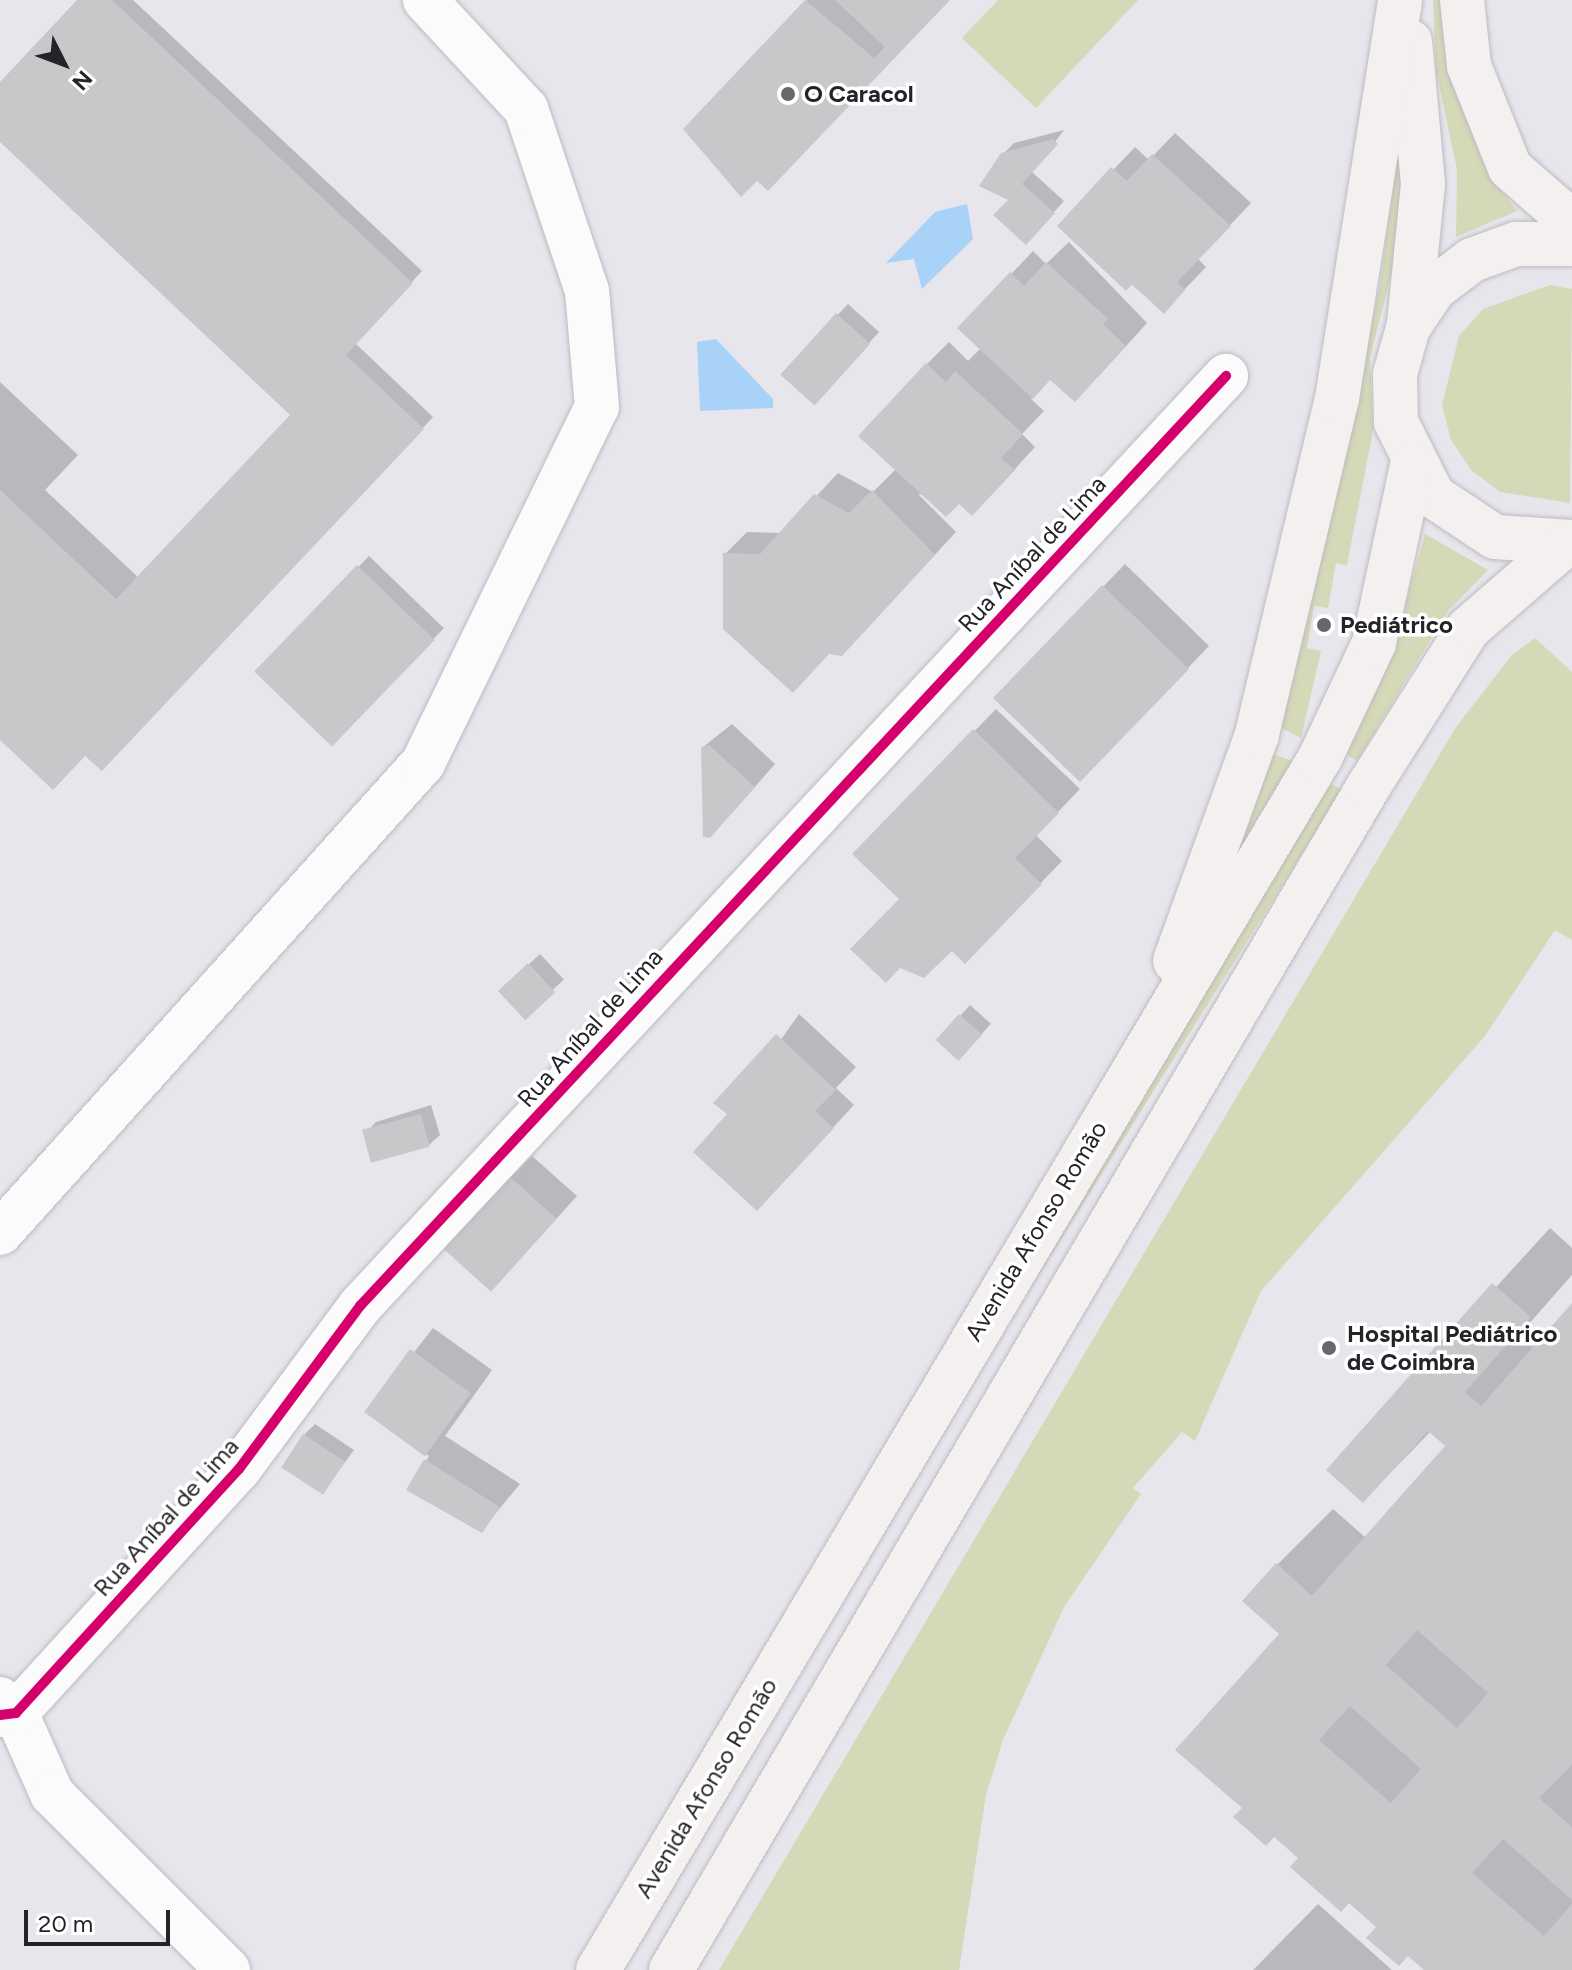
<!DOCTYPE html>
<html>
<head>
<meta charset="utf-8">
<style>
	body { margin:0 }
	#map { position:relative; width:1572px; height:1970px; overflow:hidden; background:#e7e6ed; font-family:Figtree,sans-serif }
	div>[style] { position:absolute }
	.green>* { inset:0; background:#d5d9b8; transform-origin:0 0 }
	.water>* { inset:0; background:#a9d2f9 }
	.shadow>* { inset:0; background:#0003; transform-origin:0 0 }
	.building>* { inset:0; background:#c9c7ca; transform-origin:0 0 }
	.roads { filter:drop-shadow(0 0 2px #bcbbc0) drop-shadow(0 0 2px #bcbbc0) }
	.minor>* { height:44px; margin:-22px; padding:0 22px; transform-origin:22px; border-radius:22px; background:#fbfbfc }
	.major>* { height:44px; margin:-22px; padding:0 22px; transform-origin:22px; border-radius:22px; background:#f4f0ef }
	.cycleway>* { height:10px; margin:-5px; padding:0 5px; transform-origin:5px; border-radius:5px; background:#d6006c }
	.dots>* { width:22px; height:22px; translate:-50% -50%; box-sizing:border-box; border:4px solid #fff; border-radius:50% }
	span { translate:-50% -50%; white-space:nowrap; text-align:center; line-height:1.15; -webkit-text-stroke:7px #fff; paint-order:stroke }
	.poi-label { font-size:24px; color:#242327; font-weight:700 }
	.left { translate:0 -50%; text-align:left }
	.street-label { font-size:24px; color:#242327 }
	.north { position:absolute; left:24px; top:24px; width:80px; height:80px; -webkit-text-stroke:6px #fff; paint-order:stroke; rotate:132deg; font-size:22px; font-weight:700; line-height:32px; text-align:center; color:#242327 }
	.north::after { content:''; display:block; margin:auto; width:28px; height:36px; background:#242327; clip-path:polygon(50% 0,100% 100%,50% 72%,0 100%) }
	.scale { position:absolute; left:24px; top:1910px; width:146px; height:36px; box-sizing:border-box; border:4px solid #242327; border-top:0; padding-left:10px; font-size:24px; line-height:28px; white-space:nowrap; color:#242327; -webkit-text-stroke:6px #fff; paint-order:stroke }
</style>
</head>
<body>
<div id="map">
	<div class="green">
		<div style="clip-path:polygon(998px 0,1138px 0,1036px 108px,962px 38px)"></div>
		<div style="clip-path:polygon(1433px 0,1449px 0,1467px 120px,1487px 172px,1517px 211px,1456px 237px,1457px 170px,1436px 70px)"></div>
		<div style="clip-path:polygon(1401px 131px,1408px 209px,1370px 358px,1373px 431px,1347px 565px,1336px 563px,1328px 608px,1314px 606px,1307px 648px,1321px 651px,1301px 738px,1274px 724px,1329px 526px,1380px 285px)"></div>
		<div style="clip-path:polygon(1550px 285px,1572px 289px,1570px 503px,1500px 492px,1471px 470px,1451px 440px,1442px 405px,1459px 336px,1483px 309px)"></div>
		<div style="clip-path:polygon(1425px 534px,1488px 570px,1448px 611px,1357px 761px,1345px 754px,1388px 665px)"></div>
		<div style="clip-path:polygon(1535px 638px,1572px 672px,1572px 940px,1555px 930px,1485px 1036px,1261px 1291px,1195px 1441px,1182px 1432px,1133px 1488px,1141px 1494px,1064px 1607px,1003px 1740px,986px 1795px,959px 1970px,719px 1970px,1456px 727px,1512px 655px)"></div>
		<div style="clip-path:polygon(1266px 751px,1303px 766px,1226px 875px)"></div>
		<div style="left:1329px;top:782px;width:15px;height:1380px;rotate:32deg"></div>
	</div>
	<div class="water">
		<div style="clip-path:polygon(967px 204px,973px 239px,922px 289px,914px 259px,886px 263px,935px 212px)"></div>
		<div style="clip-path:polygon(716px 339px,773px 399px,773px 408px,700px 411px,697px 342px)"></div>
	</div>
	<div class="shadow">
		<div style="clip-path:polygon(80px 0,133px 0,422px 271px,355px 343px,433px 417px,124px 746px,86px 754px,0 738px,0 382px,78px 455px,45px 490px,139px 578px,293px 414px,0 139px,0 85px)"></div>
		<div style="clip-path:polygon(807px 0,949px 0,809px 147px,686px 129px)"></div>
		<div style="clip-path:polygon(1064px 130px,1032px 172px,1064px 201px,1036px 232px,1011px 200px,1003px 154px,1014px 143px)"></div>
		<div style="clip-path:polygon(1175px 133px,1251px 203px,1198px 259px,1206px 267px,1164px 311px,1060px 226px,1135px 147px,1149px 160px)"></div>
		<div style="clip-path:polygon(1069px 242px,1147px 323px,1097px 378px,1051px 378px,1031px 399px,1044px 411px,1022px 434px,1035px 447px,994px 492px,959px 501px,918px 494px,956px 532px,864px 631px,725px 554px,747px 532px,782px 533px,838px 473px,873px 492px,896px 469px,927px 364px,949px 342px,968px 361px,981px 348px,960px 328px,1033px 251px,1046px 264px)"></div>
		<div style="clip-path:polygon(848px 304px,879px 332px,824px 392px,782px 373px)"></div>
		<div style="left:369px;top:556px;width:104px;height:161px;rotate:44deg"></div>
		<div style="clip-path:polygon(1125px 564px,1209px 646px,1158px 699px,996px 698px)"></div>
		<div style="clip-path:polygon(996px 709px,1080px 789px,1036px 835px,1062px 861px,965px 961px,855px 854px)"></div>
		<div style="clip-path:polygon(732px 724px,775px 764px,732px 813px,703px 747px)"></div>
		<div style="left:540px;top:954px;width:35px;height:54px;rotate:47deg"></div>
		<div style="left:970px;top:1005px;width:28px;height:47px;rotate:42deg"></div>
		<div style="clip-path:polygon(799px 1014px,856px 1067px,836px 1088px,854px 1105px,779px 1186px,729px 1114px)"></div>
		<div style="clip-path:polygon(431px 1105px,440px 1135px,429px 1145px,366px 1133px,376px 1122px)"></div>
		<div style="clip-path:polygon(532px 1156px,577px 1196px,492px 1290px,510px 1178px)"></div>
		<div style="clip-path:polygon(1550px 1228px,1572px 1248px,1572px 1275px,1520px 1334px,1535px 1348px,1572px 1306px,1572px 1970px,1427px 1970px,1245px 1808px,1282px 1633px,1277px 1565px,1333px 1509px,1366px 1538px,1448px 1446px,1431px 1431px,1363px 1501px,1329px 1470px)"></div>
		<div style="clip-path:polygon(433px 1328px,492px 1370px,445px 1436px,520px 1484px,482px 1530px,409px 1489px,429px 1456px,367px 1412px)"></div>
		<div style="clip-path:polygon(315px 1424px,354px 1450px,324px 1491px,304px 1435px)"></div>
		<div style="clip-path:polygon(1318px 1904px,1392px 1970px,1253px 1970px)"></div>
	</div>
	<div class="building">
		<div style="clip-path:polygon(77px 0,112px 0,413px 283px,346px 355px,424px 429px,102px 771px,85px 756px,53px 790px,0 740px,0 490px,116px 599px,290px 415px,0 142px,0 82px)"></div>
		<div style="clip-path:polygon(805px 0,874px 58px,885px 47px,835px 0,950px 0,768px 191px,757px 181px,741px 197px,683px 129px)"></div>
		<div style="clip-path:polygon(1053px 139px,1058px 144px,1022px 184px,1055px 213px,1026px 245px,993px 215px,1008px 200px,979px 186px,1001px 153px)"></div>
		<div style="clip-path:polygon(1152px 154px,1231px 226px,1177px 282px,1185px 290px,1164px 314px,1132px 284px,1126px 291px,1057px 226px,1111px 167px,1127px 181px)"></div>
		<div style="clip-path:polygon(1046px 262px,1108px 319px,1103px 324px,1126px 346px,1075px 402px,1050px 380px,1033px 399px,957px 328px,1010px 272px,1024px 286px)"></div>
		<div style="left:836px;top:313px;width:46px;height:83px;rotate:42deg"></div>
		<div style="clip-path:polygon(926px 363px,946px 382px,955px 371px,1023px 434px,1001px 458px,1015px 470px,972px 516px,959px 504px,946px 517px,858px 436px)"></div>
		<div style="clip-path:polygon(872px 490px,935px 555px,842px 656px,829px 654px,793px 693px,723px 629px,723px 553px,760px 554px,814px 494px,849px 513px)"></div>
		<div style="left:357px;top:565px;width:108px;height:148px;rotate:44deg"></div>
		<div style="left:1102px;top:585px;width:121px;height:157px;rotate:44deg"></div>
		<div style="clip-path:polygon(973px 729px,1059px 813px,1015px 858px,1042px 884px,965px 964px,952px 951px,924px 978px,900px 968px,886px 983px,850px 949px,899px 899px,852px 854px)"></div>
		<div style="clip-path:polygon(709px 745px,755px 787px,710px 838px,703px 837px,701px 747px)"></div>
		<div style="left:528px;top:963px;width:40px;height:41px;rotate:47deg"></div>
		<div style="left:959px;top:1014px;width:31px;height:35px;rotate:42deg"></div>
		<div style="clip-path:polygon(776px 1034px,836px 1090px,815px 1111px,834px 1128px,757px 1211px,693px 1152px,727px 1114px,713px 1103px)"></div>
		<div style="left:421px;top:1114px;width:34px;height:61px;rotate:75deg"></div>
		<div style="left:509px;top:1176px;width:64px;height:98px;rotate:42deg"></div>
		<div style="clip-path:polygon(evenodd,1492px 1283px,1531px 1317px,1465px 1392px,1481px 1406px,1572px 1303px,1572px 1765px,1539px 1798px,1572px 1827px,1572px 1900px,1503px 1839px,1472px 1873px,1544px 1936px,1572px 1904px,1572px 1970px,1424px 1970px,1408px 1956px,1399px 1966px,1366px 1938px,1376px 1927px,1349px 1903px,1341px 1912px,1290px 1867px,1298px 1858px,1274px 1837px,1266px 1846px,1233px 1817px,1242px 1808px,1175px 1750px,1279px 1634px,1242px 1601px,1276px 1563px,1312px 1596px,1445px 1446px,1428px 1431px,1363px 1503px,1326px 1470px,1492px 1283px,1417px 1630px,1488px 1693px,1457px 1728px,1386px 1665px,1417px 1630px,1492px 1283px,1350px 1706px,1421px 1769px,1391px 1803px,1319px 1740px,1350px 1706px)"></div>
		<div style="left:410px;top:1349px;width:75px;height:78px;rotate:36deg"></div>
		<div style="left:303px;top:1434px;width:50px;height:40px;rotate:33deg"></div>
		<div style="clip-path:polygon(424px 1459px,500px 1507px,482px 1533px,406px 1490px)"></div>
	</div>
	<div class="roads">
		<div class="minor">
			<div style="left:0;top:1233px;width:632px;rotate:-48.01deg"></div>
			<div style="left:423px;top:763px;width:396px;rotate:-64deg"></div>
			<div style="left:597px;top:407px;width:116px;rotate:-94.9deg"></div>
			<div style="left:587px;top:291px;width:192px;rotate:-108.5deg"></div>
			<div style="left:526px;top:109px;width:149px;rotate:-132.8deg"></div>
			<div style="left:0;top:1699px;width:21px;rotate:41deg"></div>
			<div style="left:16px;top:1713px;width:89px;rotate:66deg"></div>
			<div style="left:52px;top:1794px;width:249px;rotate:45deg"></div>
			<div style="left:0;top:1715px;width:16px;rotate:-7deg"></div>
			<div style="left:16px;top:1713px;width:331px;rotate:-47.6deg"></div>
			<div style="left:239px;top:1469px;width:203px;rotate:-53.4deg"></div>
			<div style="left:360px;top:1306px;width:1271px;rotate:-47.04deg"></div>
		</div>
		<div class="major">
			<div style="left:1462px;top:0;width:66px;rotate:83.9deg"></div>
			<div style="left:1469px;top:66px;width:110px;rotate:68.1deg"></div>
			<div style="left:1510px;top:168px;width:82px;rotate:41.1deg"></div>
			<div style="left:1572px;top:244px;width:56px;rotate:180deg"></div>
			<div style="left:1516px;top:244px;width:47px;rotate:160deg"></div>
			<div style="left:1472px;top:260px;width:48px;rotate:142.7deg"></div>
			<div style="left:1434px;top:289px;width:47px;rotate:123.7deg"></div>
			<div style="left:1408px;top:328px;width:48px;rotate:105.8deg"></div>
			<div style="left:1395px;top:374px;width:48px;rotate:88.8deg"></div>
			<div style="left:1396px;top:422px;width:83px;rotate:63.4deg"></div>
			<div style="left:1433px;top:496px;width:74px;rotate:33.5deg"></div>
			<div style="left:1495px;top:537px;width:77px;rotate:3.7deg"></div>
			<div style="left:1409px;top:324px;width:141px;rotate:-84.3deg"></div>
			<div style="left:1423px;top:184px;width:143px;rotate:-95.2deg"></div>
			<div style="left:1175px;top:961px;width:241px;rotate:-70.1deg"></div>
			<div style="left:1257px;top:734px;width:344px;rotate:-76.6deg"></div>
			<div style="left:1337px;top:399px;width:404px;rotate:-81deg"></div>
			<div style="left:598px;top:1970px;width:1411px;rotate:-59.22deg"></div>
			<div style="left:1320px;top:758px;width:127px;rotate:-64.8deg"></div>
			<div style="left:1374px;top:643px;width:181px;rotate:-77.9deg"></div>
			<div style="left:671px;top:1970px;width:1377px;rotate:-59.49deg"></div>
			<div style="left:1370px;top:784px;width:183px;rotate:-57.7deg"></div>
			<div style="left:1468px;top:629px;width:131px;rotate:-41deg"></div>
		</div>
	</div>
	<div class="cycleway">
		<div style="left:0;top:1715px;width:16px;rotate:-7deg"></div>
		<div style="left:16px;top:1713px;width:331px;rotate:-47.6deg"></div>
		<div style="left:239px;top:1469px;width:203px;rotate:-53.4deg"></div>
		<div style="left:360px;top:1306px;width:1271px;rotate:-47.04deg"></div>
	</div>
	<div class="dots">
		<div style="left:788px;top:94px;background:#68676c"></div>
		<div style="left:1324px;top:625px;background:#68676c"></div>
		<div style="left:1329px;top:1348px;background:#68676c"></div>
	</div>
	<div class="poi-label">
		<span class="left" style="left:804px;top:94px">O Caracol</span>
		<span class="left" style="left:1340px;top:625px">Pediátrico</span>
		<span class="left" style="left:1347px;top:1348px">Hospital Pediátrico<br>de Coimbra</span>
	</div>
	<div class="street-label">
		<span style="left:1032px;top:554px;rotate:-47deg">Rua Aníbal de Lima</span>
		<span style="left:590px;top:1028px;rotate:-48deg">Rua Aníbal de Lima</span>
		<span style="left:1036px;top:1231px;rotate:-59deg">Avenida Afonso Romão</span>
		<span style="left:166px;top:1517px;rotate:-48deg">Rua Aníbal de Lima</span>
		<span style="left:706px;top:1788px;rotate:-59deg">Avenida Afonso Romão</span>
	</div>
	<div class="north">N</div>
	<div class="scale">20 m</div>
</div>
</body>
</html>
